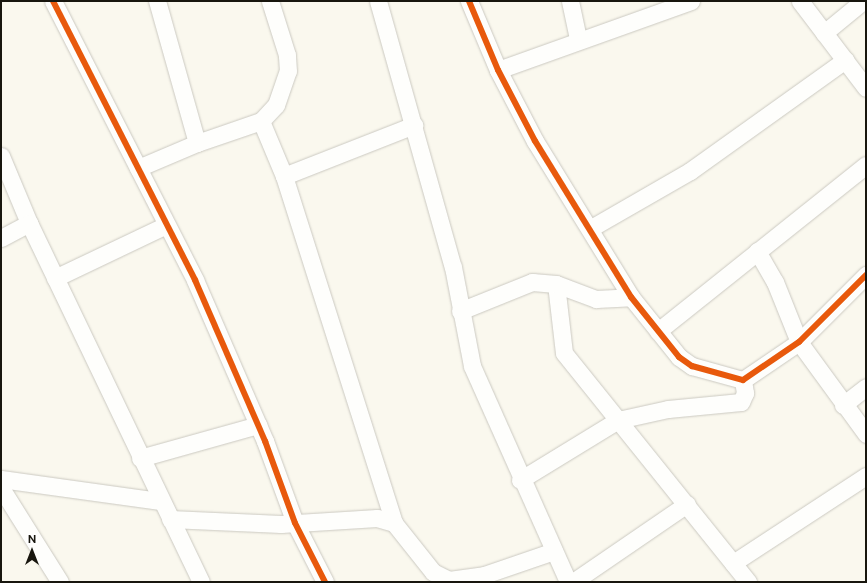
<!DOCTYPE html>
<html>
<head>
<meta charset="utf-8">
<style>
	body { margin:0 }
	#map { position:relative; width:867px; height:583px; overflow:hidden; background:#faf8ee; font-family:"Public Sans",sans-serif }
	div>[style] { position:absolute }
	.roads { filter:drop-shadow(0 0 1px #cbc9c1) drop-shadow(0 0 1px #cbc9c1) }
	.minor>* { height:17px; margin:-8.5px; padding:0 8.5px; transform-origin:8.5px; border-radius:8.5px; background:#fefefc }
	.cycleway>* { height:6px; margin:-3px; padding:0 3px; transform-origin:3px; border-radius:3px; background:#e8590c }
	span { translate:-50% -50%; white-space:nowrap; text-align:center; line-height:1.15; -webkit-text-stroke:3.5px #fff; paint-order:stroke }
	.frame { position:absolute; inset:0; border:2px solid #18160e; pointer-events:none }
	.north { position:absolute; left:12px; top:531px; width:40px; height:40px; -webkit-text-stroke:3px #fff; paint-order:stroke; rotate:0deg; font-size:11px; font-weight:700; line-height:16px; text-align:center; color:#18160e }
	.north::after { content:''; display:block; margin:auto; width:14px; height:18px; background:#18160e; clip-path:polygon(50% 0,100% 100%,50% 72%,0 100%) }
</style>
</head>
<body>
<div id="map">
	<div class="roads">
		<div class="minor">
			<div style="left:53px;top:1px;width:313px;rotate:63deg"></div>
			<div style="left:195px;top:280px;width:176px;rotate:66.5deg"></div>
			<div style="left:265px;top:441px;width:87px;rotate:69.9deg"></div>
			<div style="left:295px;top:523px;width:66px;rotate:63deg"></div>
			<div style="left:378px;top:1px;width:276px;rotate:74.3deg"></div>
			<div style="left:453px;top:267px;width:101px;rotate:79.1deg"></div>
			<div style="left:472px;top:366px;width:236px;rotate:66deg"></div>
			<div style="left:469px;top:1px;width:75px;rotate:67.2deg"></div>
			<div style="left:498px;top:70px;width:80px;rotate:62.5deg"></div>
			<div style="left:535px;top:141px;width:183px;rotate:58.4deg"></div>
			<div style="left:631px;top:297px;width:77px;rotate:51.3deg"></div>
			<div style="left:679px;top:357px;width:16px;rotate:35deg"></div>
			<div style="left:692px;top:366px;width:53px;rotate:15.4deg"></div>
			<div style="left:743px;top:380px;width:68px;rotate:-34.2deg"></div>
			<div style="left:799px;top:342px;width:95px;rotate:-45deg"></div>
			<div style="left:570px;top:1px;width:39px;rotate:78deg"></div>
			<div style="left:800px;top:1px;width:109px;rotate:52.8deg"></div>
			<div style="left:824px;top:33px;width:50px;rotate:-39.4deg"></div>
			<div style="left:498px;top:70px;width:205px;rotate:-19.7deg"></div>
			<div style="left:261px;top:121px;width:60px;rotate:67.3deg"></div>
			<div style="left:284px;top:176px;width:364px;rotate:72.4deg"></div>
			<div style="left:394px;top:523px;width:63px;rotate:51.5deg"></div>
			<div style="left:433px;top:572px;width:18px;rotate:27deg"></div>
			<div style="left:449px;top:580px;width:35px;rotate:-8deg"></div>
			<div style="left:484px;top:575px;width:74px;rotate:-18.9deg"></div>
			<div style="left:197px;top:143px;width:68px;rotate:-19deg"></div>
			<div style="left:261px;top:121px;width:22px;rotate:-47deg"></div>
			<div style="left:276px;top:105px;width:36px;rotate:-71deg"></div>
			<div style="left:288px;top:71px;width:16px;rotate:-94deg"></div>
			<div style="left:287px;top:55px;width:57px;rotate:-107.5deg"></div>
			<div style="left:1px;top:156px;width:73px;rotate:67.3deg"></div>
			<div style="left:29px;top:223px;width:398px;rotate:64.4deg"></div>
			<div style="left:138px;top:168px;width:64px;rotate:-23deg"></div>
			<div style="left:197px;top:143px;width:148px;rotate:-105.7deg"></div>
			<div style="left:284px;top:176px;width:140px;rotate:-21.4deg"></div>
			<div style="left:591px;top:228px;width:114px;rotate:-29.9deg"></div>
			<div style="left:690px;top:171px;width:191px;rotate:-35.6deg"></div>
			<div style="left:1px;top:238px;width:32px;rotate:-28deg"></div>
			<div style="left:757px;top:251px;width:36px;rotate:60deg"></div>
			<div style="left:775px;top:282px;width:65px;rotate:68.2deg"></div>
			<div style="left:799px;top:342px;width:114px;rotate:53.9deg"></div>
			<div style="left:55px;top:278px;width:123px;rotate:-25.5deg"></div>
			<div style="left:556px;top:284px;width:69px;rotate:83.4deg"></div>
			<div style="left:564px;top:353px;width:294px;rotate:51.2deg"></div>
			<div style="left:460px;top:311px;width:78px;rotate:-21.9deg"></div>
			<div style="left:532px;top:282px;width:24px;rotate:5deg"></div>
			<div style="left:556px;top:284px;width:43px;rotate:20.6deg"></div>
			<div style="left:596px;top:299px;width:35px;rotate:-3deg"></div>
			<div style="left:658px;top:331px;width:266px;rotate:-38.6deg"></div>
			<div style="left:843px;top:405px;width:29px;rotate:-38deg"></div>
			<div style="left:140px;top:458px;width:123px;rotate:-15.6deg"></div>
			<div style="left:1px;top:479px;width:161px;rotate:7.9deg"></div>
			<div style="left:520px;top:480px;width:115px;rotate:-31.5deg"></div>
			<div style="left:618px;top:420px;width:51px;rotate:-12.4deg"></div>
			<div style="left:668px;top:409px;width:73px;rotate:-5.5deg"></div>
			<div style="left:741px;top:402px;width:10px;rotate:-66deg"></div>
			<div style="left:745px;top:393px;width:13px;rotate:-99deg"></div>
			<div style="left:1px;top:488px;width:111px;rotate:57.9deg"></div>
			<div style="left:170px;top:519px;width:111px;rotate:2.6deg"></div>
			<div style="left:281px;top:524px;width:96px;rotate:-3.6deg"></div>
			<div style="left:377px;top:518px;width:18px;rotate:16deg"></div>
			<div style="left:733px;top:563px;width:159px;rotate:-33.2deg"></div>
			<div style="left:573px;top:582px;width:138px;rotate:-34.4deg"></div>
		</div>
	</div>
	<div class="cycleway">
		<div style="left:53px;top:1px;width:313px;rotate:63deg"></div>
		<div style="left:195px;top:280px;width:176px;rotate:66.5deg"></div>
		<div style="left:265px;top:441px;width:87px;rotate:69.9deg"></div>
		<div style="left:295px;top:523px;width:66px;rotate:63deg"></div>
		<div style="left:469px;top:1px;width:75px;rotate:67.2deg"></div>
		<div style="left:498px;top:70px;width:80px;rotate:62.5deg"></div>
		<div style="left:535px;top:141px;width:183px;rotate:58.4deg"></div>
		<div style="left:631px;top:297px;width:77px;rotate:51.3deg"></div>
		<div style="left:679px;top:357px;width:16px;rotate:35deg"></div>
		<div style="left:692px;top:366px;width:53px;rotate:15.4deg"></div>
		<div style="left:743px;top:380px;width:68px;rotate:-34.2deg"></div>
		<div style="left:799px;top:342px;width:95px;rotate:-45deg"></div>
	</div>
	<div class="frame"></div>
	<div class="north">N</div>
</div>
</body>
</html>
